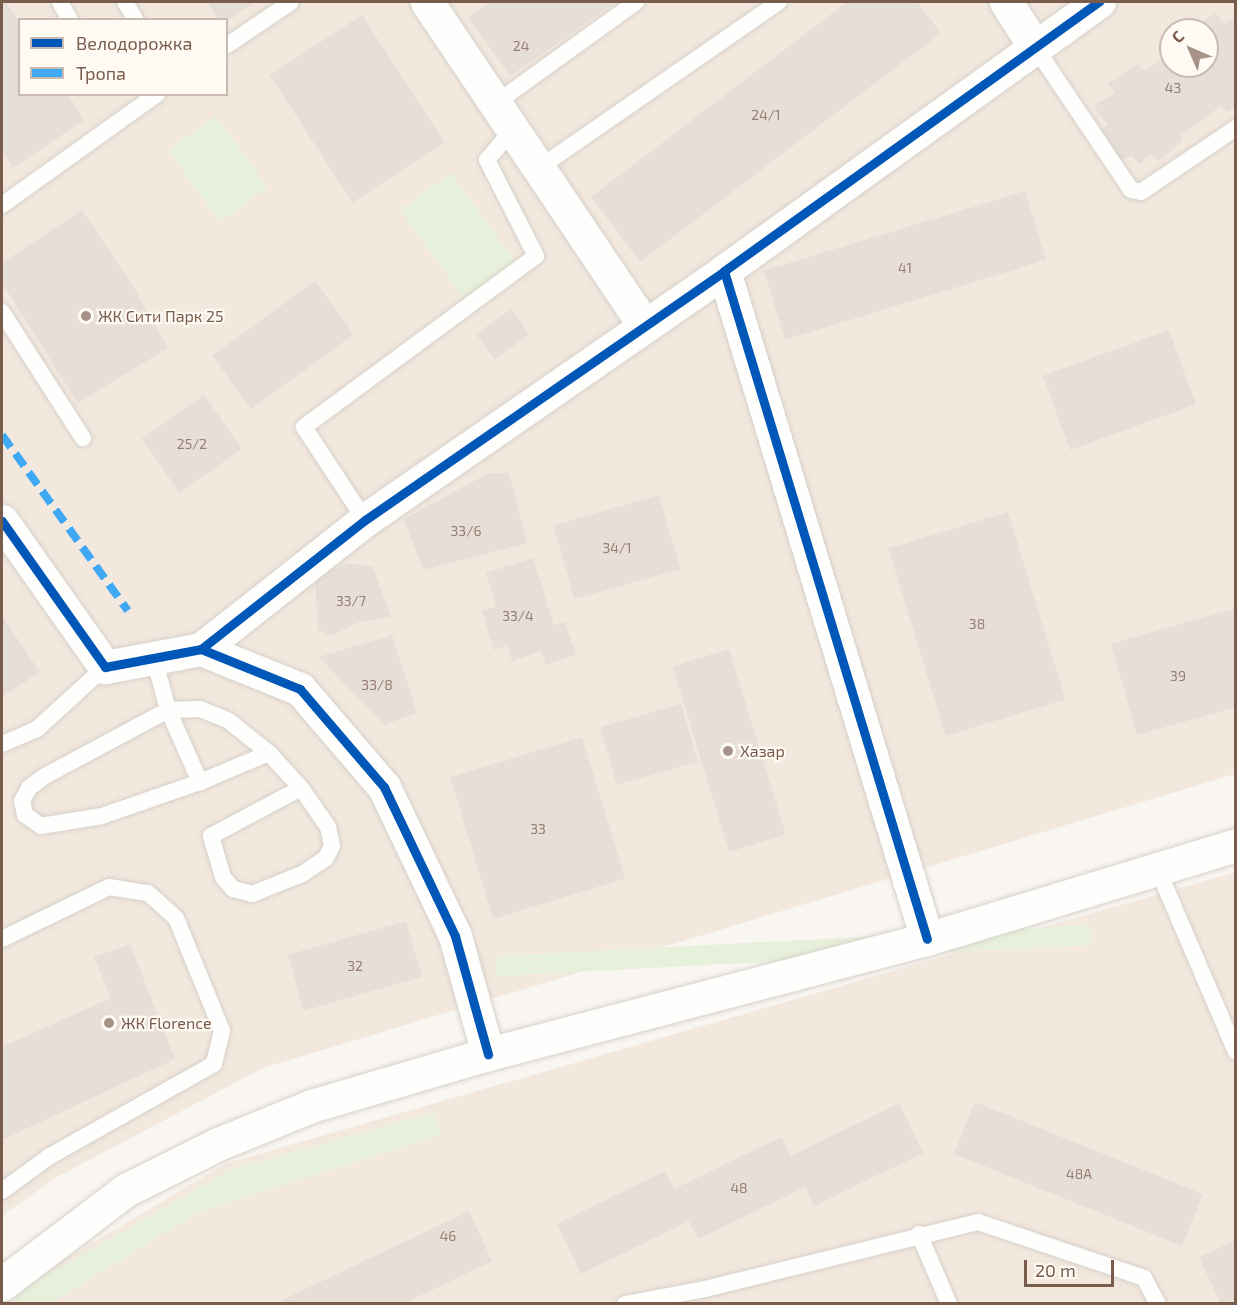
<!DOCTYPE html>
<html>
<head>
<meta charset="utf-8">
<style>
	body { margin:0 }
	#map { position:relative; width:1237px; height:1305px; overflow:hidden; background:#f9f5f0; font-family:"Exo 2",sans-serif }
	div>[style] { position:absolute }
	.residential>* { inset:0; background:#f2e8de }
	.green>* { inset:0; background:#e7f0db; transform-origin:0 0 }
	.building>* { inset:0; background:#e6ded7; transform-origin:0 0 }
	.roads { filter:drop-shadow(0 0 2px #d7d1cb) drop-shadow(0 0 2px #d7d1cb) }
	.service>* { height:16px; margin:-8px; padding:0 8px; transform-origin:8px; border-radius:8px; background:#fefefd }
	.minor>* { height:33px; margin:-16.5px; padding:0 16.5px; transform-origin:16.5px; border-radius:16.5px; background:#fefefd }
	.secondary>* { height:33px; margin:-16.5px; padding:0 16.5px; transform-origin:16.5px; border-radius:16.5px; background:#fefefd }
	.quiet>* { height:8px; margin-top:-4px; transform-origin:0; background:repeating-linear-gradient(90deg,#3fa9f5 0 15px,transparent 0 23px) }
	.cycleway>* { height:9px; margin:-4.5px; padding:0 4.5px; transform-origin:4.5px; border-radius:4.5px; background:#0057b8 }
	.dots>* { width:16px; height:16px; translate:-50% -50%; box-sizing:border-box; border:3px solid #fffaf3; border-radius:50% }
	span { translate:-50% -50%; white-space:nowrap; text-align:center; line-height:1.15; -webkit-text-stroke:4.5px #fffaf3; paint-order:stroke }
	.number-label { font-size:14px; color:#977e72 }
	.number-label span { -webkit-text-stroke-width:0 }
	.poi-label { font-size:16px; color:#7a5c4d }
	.left { translate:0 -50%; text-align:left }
	.frame { position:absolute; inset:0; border:3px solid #7a5c4d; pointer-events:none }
	.legend { position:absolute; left:18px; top:18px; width:210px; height:78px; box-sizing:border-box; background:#fffaf3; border:2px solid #cabbb1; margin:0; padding:8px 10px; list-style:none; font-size:18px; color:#7a5c4d }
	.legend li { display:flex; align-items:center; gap:12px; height:30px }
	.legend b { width:30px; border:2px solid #cabbb1 }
	.north { position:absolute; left:1159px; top:18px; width:60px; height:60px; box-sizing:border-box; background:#fffaf3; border:2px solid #cabbb1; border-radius:50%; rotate:315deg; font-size:16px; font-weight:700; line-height:24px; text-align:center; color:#7a5c4d }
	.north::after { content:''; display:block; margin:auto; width:21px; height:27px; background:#a69286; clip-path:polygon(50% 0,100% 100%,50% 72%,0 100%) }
	.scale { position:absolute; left:1024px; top:1260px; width:90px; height:27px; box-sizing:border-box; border:3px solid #7a5c4d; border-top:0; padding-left:8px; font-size:18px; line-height:21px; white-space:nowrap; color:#7a5c4d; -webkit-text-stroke:4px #fffaf3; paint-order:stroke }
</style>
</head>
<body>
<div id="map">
	<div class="residential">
		<div style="clip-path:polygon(evenodd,2px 2px,1235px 2px,1235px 774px,263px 1068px,55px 1178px,2px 1216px,2px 2px,20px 20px,226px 20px,226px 94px,20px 94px,20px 20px,2px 2px,1171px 30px,1207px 30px,1207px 66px,1171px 66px,1171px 30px)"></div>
		<div style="clip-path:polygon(1235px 872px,1235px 1303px,4px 1304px,35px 1277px,225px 1164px)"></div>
	</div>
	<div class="green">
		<div style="left:216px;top:116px;width:88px;height:59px;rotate:54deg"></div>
		<div style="left:451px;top:173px;width:109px;height:63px;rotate:54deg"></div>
		<div style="left:1090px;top:925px;width:20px;height:595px;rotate:87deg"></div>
		<div style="clip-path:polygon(434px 1112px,441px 1134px,195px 1214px,51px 1303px,10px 1303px,33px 1283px,230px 1170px)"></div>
	</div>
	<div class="building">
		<div style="clip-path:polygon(2px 2px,6px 2px,20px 22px,20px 94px,68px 94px,84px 120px,13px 168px,2px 151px)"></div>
		<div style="clip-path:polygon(207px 2px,256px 2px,226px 21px,219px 20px)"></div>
		<div style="clip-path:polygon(489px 2px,616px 2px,510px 76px,468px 17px)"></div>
		<div style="clip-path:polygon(847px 2px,917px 2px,941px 33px,640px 262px,591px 197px)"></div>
		<div style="clip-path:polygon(1215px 13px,1225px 24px,1236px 16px,1236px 106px,1227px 112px,1221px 106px,1181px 135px,1183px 140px,1159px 161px,1150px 154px,1139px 164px,1132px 156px,1120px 160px,1102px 130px,1108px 125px,1093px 106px,1115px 93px,1108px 84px,1138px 64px,1144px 71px,1171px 54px,1171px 66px,1207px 66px,1207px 30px,1191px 30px)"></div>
		<div style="left:362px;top:15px;width:152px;height:110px;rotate:57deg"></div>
		<div style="left:1025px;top:191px;width:72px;height:273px;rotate:73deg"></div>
		<div style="clip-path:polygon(82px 210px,130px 281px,168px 348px,78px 403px,2px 283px,2px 263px)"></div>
		<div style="left:315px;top:281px;width:66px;height:127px;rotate:54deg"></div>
		<div style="left:511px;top:309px;width:31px;height:43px;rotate:54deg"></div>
		<div style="left:1169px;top:330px;width:79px;height:134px;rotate:70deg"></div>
		<div style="left:204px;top:395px;width:66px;height:76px;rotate:55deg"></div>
		<div style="clip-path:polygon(489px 473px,509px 473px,527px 543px,423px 570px,404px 519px)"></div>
		<div style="left:659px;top:495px;width:77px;height:110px;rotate:74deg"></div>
		<div style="left:1008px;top:512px;width:196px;height:125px;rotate:73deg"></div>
		<div style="clip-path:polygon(533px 558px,554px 625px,565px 622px,576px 655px,546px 665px,541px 651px,512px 661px,507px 645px,494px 650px,482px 611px,496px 606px,486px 573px)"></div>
		<div style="clip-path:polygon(348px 563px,373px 567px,391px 617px,356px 623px,332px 636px,318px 630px,315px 578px)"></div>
		<div style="clip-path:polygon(1236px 608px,1236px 707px,1137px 735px,1111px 644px)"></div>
		<div style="clip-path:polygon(2px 616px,40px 672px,2px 697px)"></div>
		<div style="clip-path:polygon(392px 635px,417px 713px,384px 725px,319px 657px)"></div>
		<div style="left:729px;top:649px;width:194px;height:59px;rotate:73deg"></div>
		<div style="left:681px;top:704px;width:60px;height:84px;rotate:74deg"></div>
		<div style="left:582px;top:737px;width:148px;height:138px;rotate:73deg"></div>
		<div style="left:406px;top:921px;width:58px;height:123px;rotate:74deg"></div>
		<div style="clip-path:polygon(130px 944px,175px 1059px,2px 1140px,2px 1047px,111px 998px,94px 957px)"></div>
		<div style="left:975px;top:1102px;width:246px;height:56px;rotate:22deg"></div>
		<div style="clip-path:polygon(899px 1103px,923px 1153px,814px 1206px,805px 1187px,698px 1239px,689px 1221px,581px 1274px,557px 1224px,665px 1171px,674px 1189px,781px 1137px,791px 1156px)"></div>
		<div style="clip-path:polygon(469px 1211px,492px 1261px,403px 1304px,274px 1304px)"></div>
		<div style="clip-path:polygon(1236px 1240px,1236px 1304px,1221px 1304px,1199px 1257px)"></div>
	</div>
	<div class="roads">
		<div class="service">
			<div style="left:60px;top:2px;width:21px;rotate:61deg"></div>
			<div style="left:125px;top:2px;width:21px;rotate:59deg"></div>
			<div style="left:226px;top:46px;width:78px;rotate:-34.1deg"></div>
			<div style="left:1035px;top:47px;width:172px;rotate:56.1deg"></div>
			<div style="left:1131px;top:190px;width:10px;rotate:11deg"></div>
			<div style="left:1141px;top:192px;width:115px;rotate:-34deg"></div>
			<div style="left:496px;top:103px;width:173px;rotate:-35.8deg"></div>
			<div style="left:539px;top:168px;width:292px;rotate:-34.7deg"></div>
			<div style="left:2px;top:205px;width:191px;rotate:-35.6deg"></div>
			<div style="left:2px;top:312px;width:150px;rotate:57.3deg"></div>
			<div style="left:365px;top:520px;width:111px;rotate:-123.3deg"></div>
			<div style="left:304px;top:427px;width:288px;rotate:-36.4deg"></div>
			<div style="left:536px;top:256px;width:108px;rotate:-117deg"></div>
			<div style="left:487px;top:160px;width:42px;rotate:-49.8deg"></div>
			<div style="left:154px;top:658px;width:54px;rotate:74.9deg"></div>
			<div style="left:168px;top:710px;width:79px;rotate:66deg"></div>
			<div style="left:2px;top:744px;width:38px;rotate:-23deg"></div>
			<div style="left:37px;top:729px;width:92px;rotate:-42.4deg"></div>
			<div style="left:269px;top:753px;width:75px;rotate:157.2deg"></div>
			<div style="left:200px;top:782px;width:104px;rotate:160.9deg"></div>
			<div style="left:102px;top:816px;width:62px;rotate:170.7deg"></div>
			<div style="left:41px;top:826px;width:19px;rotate:-145deg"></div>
			<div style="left:25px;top:815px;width:14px;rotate:-102deg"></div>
			<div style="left:22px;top:801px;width:15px;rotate:-62deg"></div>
			<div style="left:29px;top:788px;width:20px;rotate:-37deg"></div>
			<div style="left:45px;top:776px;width:140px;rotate:-28.2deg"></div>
			<div style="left:168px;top:710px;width:32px;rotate:-2deg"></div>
			<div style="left:200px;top:709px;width:31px;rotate:22deg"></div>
			<div style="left:229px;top:721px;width:51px;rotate:38.7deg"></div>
			<div style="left:269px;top:753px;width:47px;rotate:47.6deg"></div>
			<div style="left:301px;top:788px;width:47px;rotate:55.3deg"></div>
			<div style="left:328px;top:827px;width:19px;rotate:78deg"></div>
			<div style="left:332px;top:846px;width:13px;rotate:117deg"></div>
			<div style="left:326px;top:858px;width:29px;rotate:146deg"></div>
			<div style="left:302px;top:874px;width:54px;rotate:158.2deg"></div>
			<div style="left:252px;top:894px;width:20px;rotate:-165deg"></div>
			<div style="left:233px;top:889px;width:16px;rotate:-130deg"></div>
			<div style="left:223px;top:877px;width:43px;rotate:-106.3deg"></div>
			<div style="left:211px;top:836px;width:102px;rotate:-28.1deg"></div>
			<div style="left:1158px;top:870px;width:198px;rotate:66.8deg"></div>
			<div style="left:2px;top:939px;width:119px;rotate:-25.9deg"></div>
			<div style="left:109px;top:887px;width:39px;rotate:9deg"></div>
			<div style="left:148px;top:893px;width:38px;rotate:42deg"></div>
			<div style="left:176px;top:918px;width:122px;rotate:67.8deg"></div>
			<div style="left:222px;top:1031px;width:34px;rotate:104deg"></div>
			<div style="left:214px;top:1064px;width:188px;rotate:150.7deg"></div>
			<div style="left:50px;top:1156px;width:59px;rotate:143.9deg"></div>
			<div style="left:919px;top:1234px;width:76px;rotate:66.8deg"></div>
			<div style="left:625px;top:1304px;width:81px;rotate:-10.6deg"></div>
			<div style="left:705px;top:1289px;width:281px;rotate:-13.8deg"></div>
			<div style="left:978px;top:1222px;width:175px;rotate:18.6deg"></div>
			<div style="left:1144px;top:1278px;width:30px;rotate:62deg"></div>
		</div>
		<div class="minor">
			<div style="left:427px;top:2px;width:388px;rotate:56.1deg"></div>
			<div style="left:1006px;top:2px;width:54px;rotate:57.2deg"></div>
			<div style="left:724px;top:271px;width:698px;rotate:73.1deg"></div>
			<div style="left:2px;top:521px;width:179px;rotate:54.8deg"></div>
			<div style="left:105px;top:667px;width:98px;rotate:-10.6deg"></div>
			<div style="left:201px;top:649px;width:107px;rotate:22deg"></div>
			<div style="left:300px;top:689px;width:129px;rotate:49.4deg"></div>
			<div style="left:384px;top:787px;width:165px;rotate:64.5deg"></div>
			<div style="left:455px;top:936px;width:123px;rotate:74.4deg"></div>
			<div style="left:201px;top:649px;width:209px;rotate:-38.2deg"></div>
			<div style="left:365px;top:520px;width:437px;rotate:-34.7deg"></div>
			<div style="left:724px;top:271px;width:462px;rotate:-35.7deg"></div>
		</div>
		<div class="secondary">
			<div style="left:2px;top:1284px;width:156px;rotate:-37.2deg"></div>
			<div style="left:126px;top:1190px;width:103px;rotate:-26.6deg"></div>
			<div style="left:218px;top:1144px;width:100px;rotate:-22.2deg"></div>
			<div style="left:311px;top:1106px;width:184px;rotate:-16.4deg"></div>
			<div style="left:488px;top:1054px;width:454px;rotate:-14.7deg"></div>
			<div style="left:927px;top:939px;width:323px;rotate:-16.9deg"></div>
		</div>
	</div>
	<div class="quiet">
		<div style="left:2px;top:435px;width:216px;rotate:54.4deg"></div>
	</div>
	<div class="cycleway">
		<div style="left:724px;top:271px;width:698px;rotate:73.1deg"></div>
		<div style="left:2px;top:521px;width:179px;rotate:54.8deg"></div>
		<div style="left:105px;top:667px;width:98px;rotate:-10.6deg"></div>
		<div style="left:201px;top:649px;width:107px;rotate:22deg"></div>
		<div style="left:300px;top:689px;width:129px;rotate:49.4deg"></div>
		<div style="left:384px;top:787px;width:165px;rotate:64.5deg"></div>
		<div style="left:455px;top:936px;width:123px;rotate:74.4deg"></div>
		<div style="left:201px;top:649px;width:209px;rotate:-38.2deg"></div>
		<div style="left:365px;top:520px;width:437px;rotate:-34.7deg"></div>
		<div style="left:724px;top:271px;width:462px;rotate:-35.7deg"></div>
	</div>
	<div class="dots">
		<div style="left:86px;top:316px;background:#a69286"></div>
		<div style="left:728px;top:751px;background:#a69286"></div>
		<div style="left:109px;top:1023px;background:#a69286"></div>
	</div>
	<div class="number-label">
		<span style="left:521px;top:46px">24</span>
		<span style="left:1173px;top:88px">43</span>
		<span style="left:766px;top:115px">24/1</span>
		<span style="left:905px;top:268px">41</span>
		<span style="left:192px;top:444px">25/2</span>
		<span style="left:466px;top:531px">33/6</span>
		<span style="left:617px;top:548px">34/1</span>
		<span style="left:351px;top:601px">33/7</span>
		<span style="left:518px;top:616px">33/4</span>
		<span style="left:977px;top:624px">38</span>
		<span style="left:1178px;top:676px">39</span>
		<span style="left:377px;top:685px">33/8</span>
		<span style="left:538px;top:829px">33</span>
		<span style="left:355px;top:966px">32</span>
		<span style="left:1079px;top:1174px">48А</span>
		<span style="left:739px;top:1188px">48</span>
		<span style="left:448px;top:1236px">46</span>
	</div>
	<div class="poi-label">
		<span class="left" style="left:98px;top:316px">ЖК Сити Парк 25</span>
		<span class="left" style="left:740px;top:751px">Хазар</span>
		<span class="left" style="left:121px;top:1023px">ЖК Florence</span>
	</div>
	<div class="frame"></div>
	<ul class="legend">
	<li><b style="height:8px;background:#0057b8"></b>Велодорожка</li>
	<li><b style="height:8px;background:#3fa9f5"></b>Тропа</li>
	</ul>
	<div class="north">С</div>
	<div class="scale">20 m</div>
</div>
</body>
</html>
